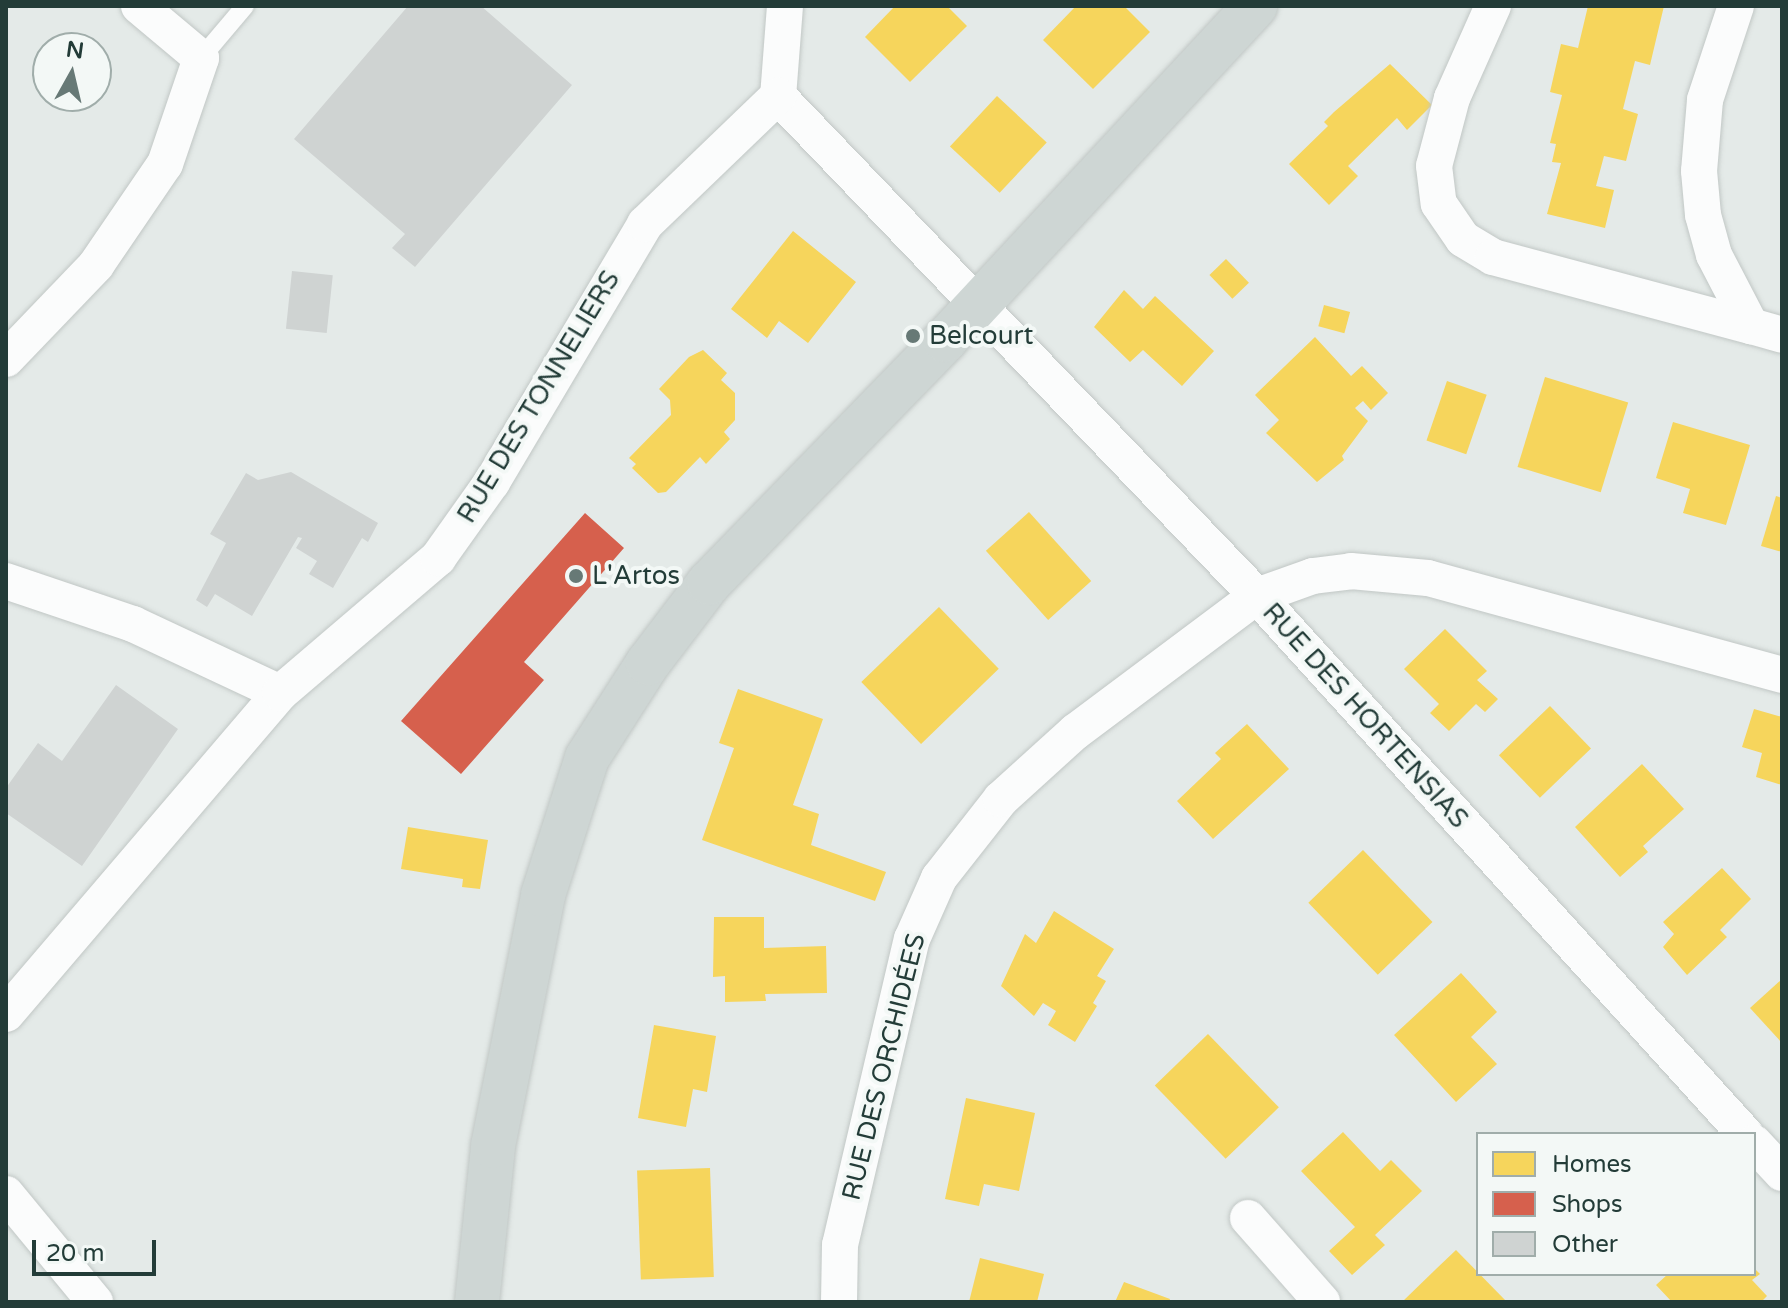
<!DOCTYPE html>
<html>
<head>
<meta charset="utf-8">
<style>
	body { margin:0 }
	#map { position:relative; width:1788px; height:1308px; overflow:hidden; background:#e4eae8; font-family:"Varela Round",sans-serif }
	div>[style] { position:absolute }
	.homes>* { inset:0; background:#f6d55c; transform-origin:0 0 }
	.shops>* { inset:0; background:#d6604d }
	.building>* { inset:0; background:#cfd3d2; transform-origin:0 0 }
	.roads { filter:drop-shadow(0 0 2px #c1c7c5) drop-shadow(0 0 2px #c1c7c5) }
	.service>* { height:18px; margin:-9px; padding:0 9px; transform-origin:9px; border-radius:9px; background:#fbfcfc }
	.minor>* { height:36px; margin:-18px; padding:0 18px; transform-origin:18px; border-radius:18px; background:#fbfcfc }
	.primary>* { height:44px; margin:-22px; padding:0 22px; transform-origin:22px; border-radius:22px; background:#ced6d4 }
	.dots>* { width:22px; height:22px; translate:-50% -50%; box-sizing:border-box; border:4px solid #f3f8f6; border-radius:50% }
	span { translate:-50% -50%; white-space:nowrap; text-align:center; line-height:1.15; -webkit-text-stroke:8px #f3f8f6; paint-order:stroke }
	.poi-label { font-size:26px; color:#233c38 }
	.left { translate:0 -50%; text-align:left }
	.street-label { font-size:26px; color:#233c38 }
	.frame { position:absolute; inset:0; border:8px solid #233c38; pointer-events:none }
	.legend { position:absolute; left:1476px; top:1132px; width:280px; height:144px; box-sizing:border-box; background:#f3f8f6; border:2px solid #a0adaa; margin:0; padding:10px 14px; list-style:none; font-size:24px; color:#233c38 }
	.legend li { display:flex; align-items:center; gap:16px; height:40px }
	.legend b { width:40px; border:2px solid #a0adaa }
	.north { position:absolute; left:32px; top:32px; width:80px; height:80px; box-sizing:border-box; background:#f3f8f6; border:2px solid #a0adaa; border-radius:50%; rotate:8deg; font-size:22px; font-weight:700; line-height:32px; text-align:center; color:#233c38 }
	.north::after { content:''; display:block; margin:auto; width:28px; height:36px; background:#677976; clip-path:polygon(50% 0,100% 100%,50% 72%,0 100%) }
	.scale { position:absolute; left:32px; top:1240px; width:124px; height:36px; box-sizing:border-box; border:4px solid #233c38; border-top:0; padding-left:10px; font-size:24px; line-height:28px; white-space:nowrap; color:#233c38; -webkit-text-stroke:6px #f3f8f6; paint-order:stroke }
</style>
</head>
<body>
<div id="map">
	<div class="homes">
		<div style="clip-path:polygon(895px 6px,947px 6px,967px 26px,910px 82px,865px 37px)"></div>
		<div style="clip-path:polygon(1076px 6px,1124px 6px,1150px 32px,1093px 89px,1043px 40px)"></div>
		<div style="clip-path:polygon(1588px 6px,1664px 6px,1650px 65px,1635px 61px,1623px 109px,1638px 114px,1626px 161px,1604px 156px,1596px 186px,1614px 190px,1605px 228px,1547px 214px,1561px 163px,1552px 162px,1556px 144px,1550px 143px,1562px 95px,1550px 92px,1561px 44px,1578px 48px)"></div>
		<div style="clip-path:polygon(1390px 64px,1432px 105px,1407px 130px,1397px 118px,1348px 166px,1358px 176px,1329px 205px,1289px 164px,1328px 126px,1324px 122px,1334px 112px)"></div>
		<div style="left:997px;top:96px;width:68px;height:69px;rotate:43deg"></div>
		<div style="clip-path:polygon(793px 231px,856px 282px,808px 343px,779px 321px,767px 338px,731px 309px)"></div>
		<div style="left:1226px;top:259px;width:33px;height:23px;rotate:46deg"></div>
		<div style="clip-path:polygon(1124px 290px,1143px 309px,1155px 296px,1214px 351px,1182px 386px,1143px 350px,1130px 362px,1094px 327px)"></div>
		<div style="left:1324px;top:305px;width:27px;height:22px;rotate:15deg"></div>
		<div style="clip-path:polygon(1315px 337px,1351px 376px,1362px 366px,1388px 393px,1371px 410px,1363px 401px,1355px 408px,1368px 421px,1342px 456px,1344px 460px,1317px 482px,1266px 433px,1279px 420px,1255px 395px)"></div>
		<div style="clip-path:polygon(703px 350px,727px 373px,721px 380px,735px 393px,735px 420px,724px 432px,730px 439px,706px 464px,700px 457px,666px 492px,658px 493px,632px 468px,636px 464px,629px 458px,671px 415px,670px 400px,659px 389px,689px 357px)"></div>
		<div style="left:1545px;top:377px;width:87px;height:94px;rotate:17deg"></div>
		<div style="left:1447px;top:381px;width:42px;height:63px;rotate:19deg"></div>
		<div style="clip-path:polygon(1673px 422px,1750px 445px,1726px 525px,1683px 513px,1690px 489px,1656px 478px)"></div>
		<div style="clip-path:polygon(1776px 496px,1782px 498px,1782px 552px,1761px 546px)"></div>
		<div style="left:1029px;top:512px;width:93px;height:58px;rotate:48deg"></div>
		<div style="left:939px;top:607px;width:86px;height:108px;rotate:46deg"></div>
		<div style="clip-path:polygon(1445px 629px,1487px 671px,1477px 680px,1498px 699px,1485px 712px,1476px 704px,1449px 731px,1430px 713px,1439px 704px,1404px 669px)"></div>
		<div style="clip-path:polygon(738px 689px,823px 719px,793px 805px,819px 814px,811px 845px,886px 872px,875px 901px,702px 840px,734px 748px,719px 743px)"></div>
		<div style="left:1550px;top:706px;width:59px;height:71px;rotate:46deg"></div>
		<div style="clip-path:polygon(1754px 709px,1782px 717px,1782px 785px,1756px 777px,1762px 753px,1742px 747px)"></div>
		<div style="clip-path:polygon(1247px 724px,1289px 769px,1213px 839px,1177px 801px,1221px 759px,1215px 753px)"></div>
		<div style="clip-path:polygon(1642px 764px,1684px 809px,1643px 846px,1648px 852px,1620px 877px,1575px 827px)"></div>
		<div style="clip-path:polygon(408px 827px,488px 840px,480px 889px,462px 887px,463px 879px,401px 869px)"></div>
		<div style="left:1363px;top:850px;width:100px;height:76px;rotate:46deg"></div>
		<div style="clip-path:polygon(1722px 868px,1751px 899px,1720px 930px,1727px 937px,1687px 975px,1663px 947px,1674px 934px,1663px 922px)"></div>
		<div style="clip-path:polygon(1054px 911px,1114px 949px,1097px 976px,1106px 981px,1093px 1003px,1097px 1006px,1075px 1042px,1048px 1025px,1056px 1011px,1043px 1003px,1034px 1016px,1001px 986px,1025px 934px,1036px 943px)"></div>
		<div style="clip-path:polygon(714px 917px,764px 917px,764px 948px,826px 946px,827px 993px,765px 994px,766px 1001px,725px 1002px,725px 976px,713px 977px)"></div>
		<div style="clip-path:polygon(1461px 973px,1497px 1012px,1471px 1037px,1497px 1064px,1456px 1102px,1394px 1035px)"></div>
		<div style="clip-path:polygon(1782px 979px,1782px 1043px,1750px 1008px)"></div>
		<div style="clip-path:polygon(654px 1025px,716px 1036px,707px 1092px,693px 1089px,686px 1127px,638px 1118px)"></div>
		<div style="left:1208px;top:1034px;width:102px;height:74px;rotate:46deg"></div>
		<div style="clip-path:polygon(966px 1098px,1035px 1113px,1019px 1191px,984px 1184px,979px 1206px,945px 1199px)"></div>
		<div style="clip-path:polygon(1343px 1132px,1380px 1171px,1391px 1160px,1422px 1191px,1375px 1235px,1385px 1245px,1352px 1275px,1329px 1251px,1355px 1227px,1301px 1171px)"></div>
		<div style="left:710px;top:1168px;width:109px;height:73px;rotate:88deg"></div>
		<div style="clip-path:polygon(1456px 1250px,1507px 1302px,1402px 1302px,1436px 1269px)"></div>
		<div style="clip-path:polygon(980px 1258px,1044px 1274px,1037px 1302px,969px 1302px)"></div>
		<div style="clip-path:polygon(1754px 1268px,1760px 1274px,1752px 1280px,1767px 1296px,1761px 1302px,1672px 1302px,1656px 1285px,1668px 1274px,1754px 1274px)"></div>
		<div style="clip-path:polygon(1124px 1282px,1170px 1299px,1169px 1302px,1115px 1302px)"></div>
	</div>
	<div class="shops">
		<div style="clip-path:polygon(585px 513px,624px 548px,524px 662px,544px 680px,461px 774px,401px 721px)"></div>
	</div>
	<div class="building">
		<div style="clip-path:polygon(408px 6px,481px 6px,572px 85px,415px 267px,392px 248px,405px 234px,294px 139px)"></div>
		<div style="left:292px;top:271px;width:41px;height:58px;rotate:6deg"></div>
		<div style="clip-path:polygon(291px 472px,378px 523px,368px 542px,362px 538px,333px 588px,309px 574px,317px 561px,296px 548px,302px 538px,298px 537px,252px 616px,215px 594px,207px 607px,196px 600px,226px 543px,210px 534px,246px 473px,258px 480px)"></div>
		<div style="clip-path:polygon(116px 685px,178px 729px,82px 866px,6px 813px,6px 788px,38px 743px,62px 761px)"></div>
	</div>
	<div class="roads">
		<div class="service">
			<div style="left:201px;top:58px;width:68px;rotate:-49.8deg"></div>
		</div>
		<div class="minor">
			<div style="left:785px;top:6px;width:90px;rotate:94.4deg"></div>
			<div style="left:778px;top:96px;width:692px;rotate:46.23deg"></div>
			<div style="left:1257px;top:596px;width:726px;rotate:47.79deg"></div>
			<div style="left:1493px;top:6px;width:101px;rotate:114deg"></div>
			<div style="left:1452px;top:98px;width:70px;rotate:104.8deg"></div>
			<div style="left:1434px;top:166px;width:38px;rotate:83deg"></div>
			<div style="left:1439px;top:204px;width:42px;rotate:55.6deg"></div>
			<div style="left:1463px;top:239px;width:35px;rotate:31deg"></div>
			<div style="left:1493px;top:257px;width:267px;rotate:15deg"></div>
			<div style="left:1736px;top:6px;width:99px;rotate:108.3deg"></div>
			<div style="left:1705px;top:100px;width:71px;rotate:94.8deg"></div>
			<div style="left:1699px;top:171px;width:44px;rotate:84.8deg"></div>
			<div style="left:1703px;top:215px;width:41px;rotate:74.6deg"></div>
			<div style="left:1714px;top:255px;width:80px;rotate:62.5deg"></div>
			<div style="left:1751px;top:326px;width:32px;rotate:16deg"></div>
			<div style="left:6px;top:359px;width:130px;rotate:-46.2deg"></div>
			<div style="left:96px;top:265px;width:122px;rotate:-55.7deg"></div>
			<div style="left:165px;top:164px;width:112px;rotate:-71.2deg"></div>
			<div style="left:201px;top:58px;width:81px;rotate:-140deg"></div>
			<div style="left:6px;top:581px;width:134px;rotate:18.7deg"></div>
			<div style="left:133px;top:624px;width:162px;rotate:25.1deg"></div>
			<div style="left:6px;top:1014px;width:422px;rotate:-49.5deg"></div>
			<div style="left:280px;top:693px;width:208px;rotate:-40.5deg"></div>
			<div style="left:438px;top:558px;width:93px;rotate:-54.6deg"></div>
			<div style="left:492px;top:482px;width:300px;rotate:-59.3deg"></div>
			<div style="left:645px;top:224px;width:185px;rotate:-43.9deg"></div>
			<div style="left:1754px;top:1143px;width:41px;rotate:47deg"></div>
			<div style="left:6px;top:1194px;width:140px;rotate:50.5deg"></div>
			<div style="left:1248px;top:1218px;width:112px;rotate:48.6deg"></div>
			<div style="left:839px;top:1302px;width:57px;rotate:-89deg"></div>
			<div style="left:840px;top:1245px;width:314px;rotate:-76.8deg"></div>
			<div style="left:912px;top:939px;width:67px;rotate:-66.1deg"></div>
			<div style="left:939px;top:878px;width:100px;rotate:-51.9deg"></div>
			<div style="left:1001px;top:799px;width:100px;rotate:-42.2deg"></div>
			<div style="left:1075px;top:732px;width:227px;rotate:-36.8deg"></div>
			<div style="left:1257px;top:596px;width:59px;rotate:-19.7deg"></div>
			<div style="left:1313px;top:576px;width:38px;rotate:-7deg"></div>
			<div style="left:1351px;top:571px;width:77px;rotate:5.2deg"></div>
			<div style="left:1428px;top:578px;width:367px;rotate:15.3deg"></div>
		</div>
		<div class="primary">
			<div style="left:477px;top:1302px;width:157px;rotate:-84.1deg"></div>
			<div style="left:493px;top:1146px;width:256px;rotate:-78.7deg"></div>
			<div style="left:543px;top:895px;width:144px;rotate:-72.2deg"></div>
			<div style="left:587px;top:758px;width:113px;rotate:-57.3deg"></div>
			<div style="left:648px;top:663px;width:101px;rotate:-52.7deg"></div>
			<div style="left:709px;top:583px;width:339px;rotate:-45.8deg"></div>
			<div style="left:945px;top:340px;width:456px;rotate:-47.1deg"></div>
		</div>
	</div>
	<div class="dots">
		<div style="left:913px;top:336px;background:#677976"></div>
		<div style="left:576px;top:576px;background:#677976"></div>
	</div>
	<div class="poi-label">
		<span class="left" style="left:929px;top:336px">Belcourt</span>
		<span class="left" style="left:592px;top:576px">L'Artos</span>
	</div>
	<div class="street-label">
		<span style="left:539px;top:397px;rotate:-59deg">RUE DES TONNELIERS</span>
		<span style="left:1365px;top:716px;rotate:48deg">RUE DES HORTENSIAS</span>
		<span style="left:884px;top:1067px;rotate:-76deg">RUE DES ORCHIDÉES</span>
	</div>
	<div class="frame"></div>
	<ul class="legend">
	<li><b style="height:22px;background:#f6d55c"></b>Homes</li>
	<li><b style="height:22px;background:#d6604d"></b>Shops</li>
	<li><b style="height:22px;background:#cfd3d2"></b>Other</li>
	</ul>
	<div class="north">N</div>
	<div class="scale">20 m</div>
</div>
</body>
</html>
